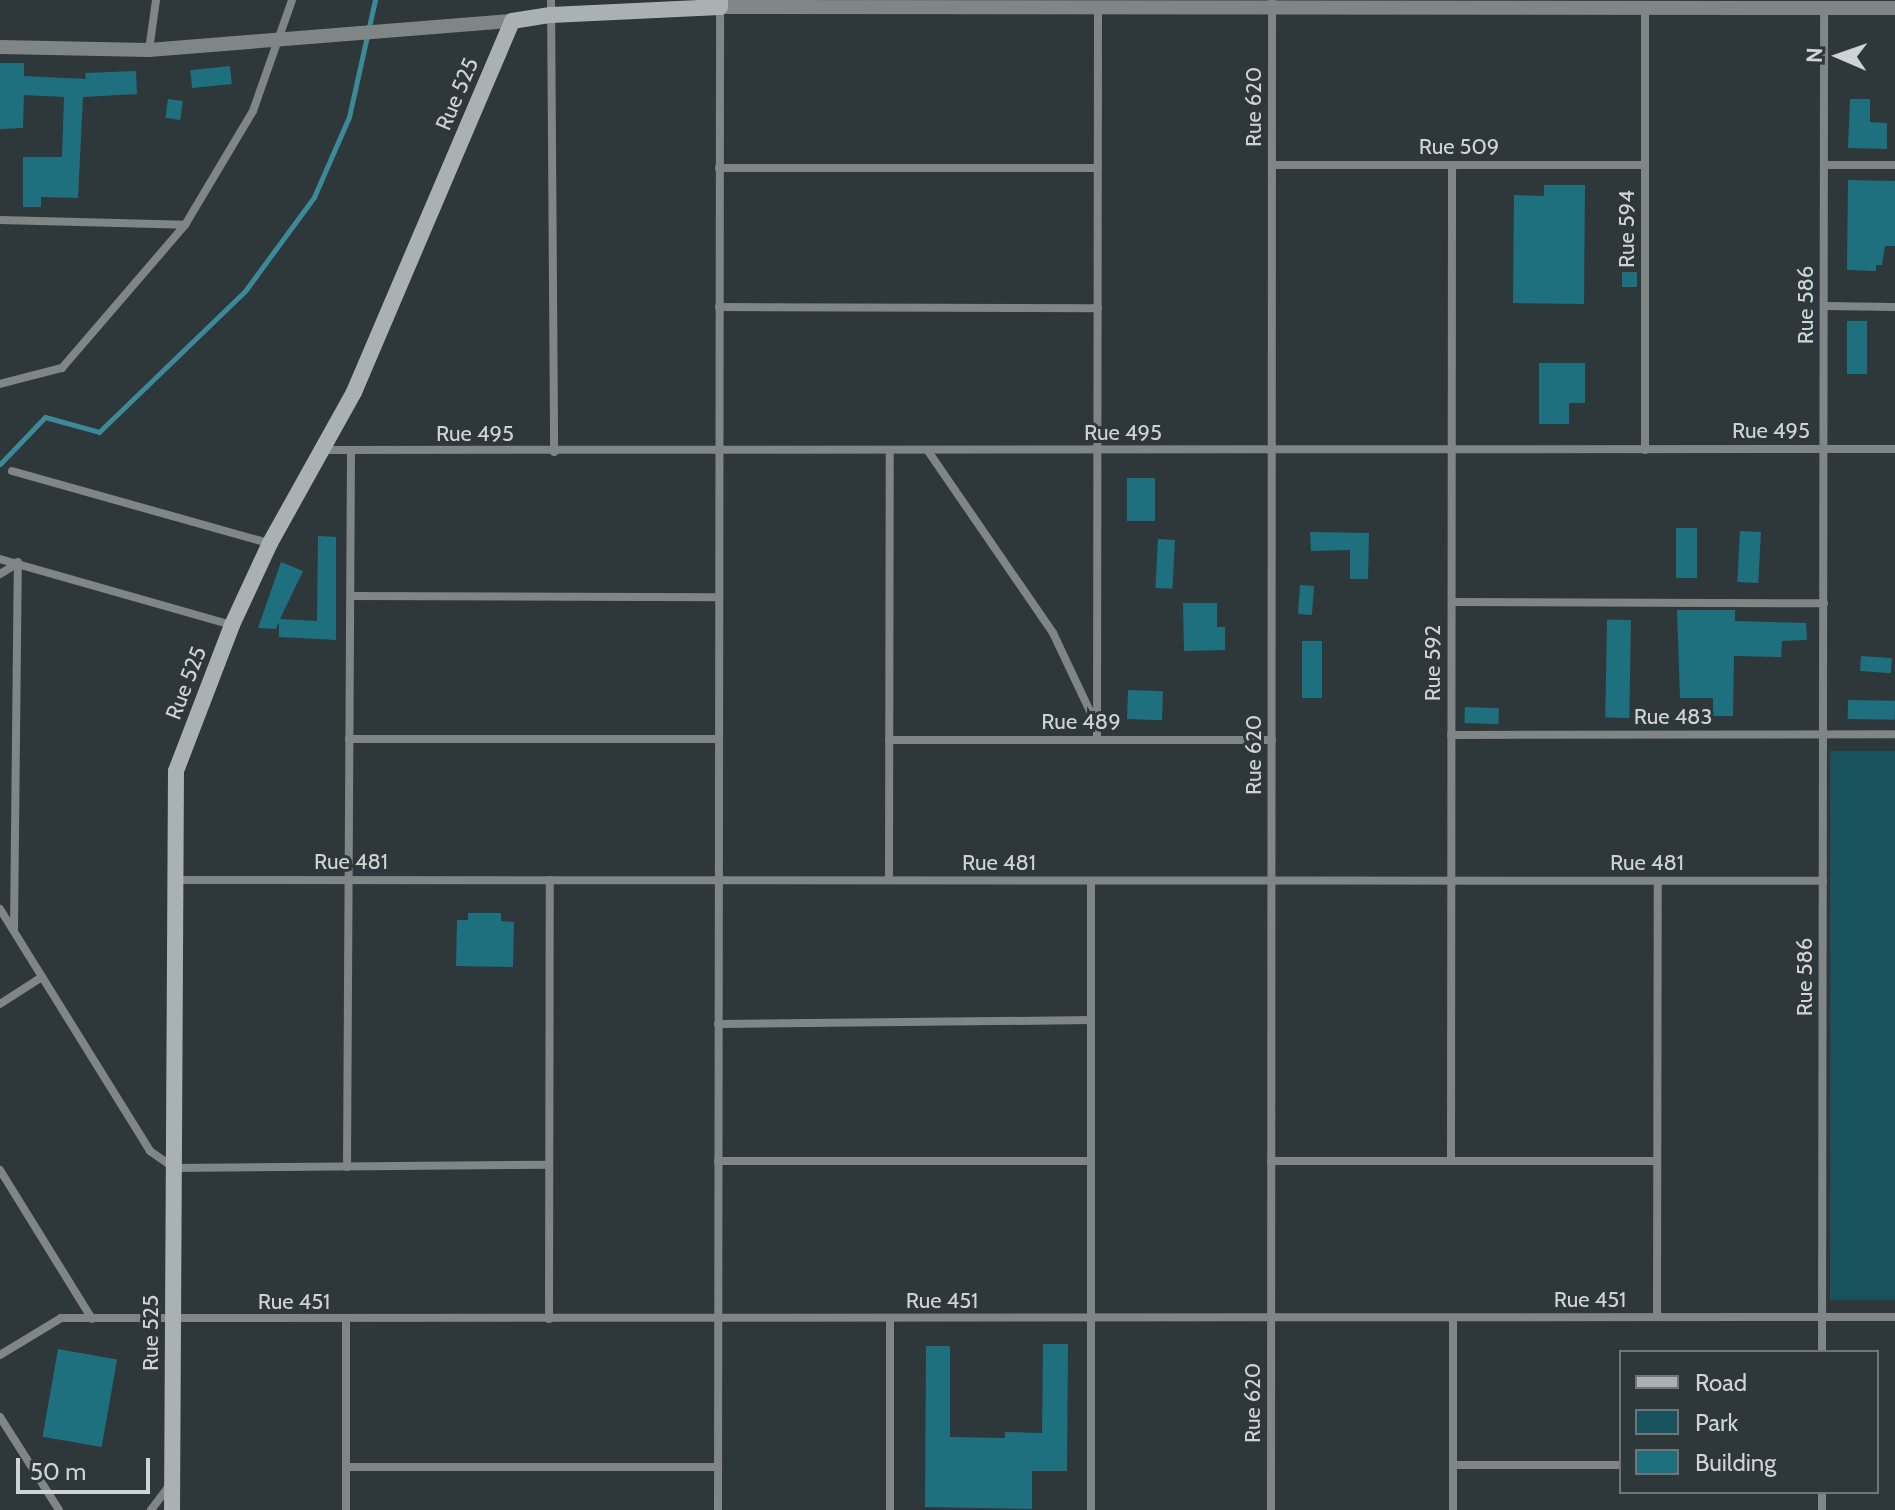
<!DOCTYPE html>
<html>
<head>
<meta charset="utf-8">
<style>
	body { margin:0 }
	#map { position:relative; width:1895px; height:1510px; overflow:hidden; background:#2e3739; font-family:Cabin,sans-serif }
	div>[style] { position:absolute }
	.green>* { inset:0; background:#17525d; transform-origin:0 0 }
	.stream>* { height:5px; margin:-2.5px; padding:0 2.5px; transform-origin:2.5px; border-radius:2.5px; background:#3c8998 }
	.building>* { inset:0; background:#1e707f; transform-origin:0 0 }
	.minor>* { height:8px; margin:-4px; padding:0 4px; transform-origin:4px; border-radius:4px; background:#808586 }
	.tertiary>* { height:14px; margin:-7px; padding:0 7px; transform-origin:7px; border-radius:7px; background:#808586 }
	.secondary>* { height:16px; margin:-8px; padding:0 8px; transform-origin:8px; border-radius:8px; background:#aab1b3 }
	span { translate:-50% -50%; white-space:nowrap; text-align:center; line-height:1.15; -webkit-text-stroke:6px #2e3739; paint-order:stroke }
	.street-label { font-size:22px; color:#ced4d5 }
	.legend { position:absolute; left:1619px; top:1350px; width:260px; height:144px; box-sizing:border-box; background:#2e3739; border:2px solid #6e7677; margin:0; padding:10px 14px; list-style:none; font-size:24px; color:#ced4d5 }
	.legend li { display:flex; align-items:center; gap:16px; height:40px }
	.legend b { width:40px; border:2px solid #6e7677 }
	.north { position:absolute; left:1799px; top:16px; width:80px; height:80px; -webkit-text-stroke:6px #2e3739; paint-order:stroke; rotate:272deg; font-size:22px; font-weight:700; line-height:32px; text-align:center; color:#ced4d5 }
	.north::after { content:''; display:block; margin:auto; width:28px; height:36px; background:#ced4d5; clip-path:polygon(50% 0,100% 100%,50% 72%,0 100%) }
	.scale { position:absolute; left:16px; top:1458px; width:134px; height:36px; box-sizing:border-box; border:4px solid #ced4d5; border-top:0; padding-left:10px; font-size:24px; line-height:28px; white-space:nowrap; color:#ced4d5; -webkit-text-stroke:6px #2e3739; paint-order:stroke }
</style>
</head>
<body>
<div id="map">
	<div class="green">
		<div style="left:1830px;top:751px;width:65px;height:549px"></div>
	</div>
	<div class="stream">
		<div style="left:0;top:464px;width:65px;rotate:-46.2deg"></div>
		<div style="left:45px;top:417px;width:56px;rotate:15.5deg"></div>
		<div style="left:99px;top:432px;width:203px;rotate:-44deg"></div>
		<div style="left:245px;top:291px;width:117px;rotate:-53.7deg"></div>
		<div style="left:314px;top:197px;width:87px;rotate:-66.4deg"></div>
		<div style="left:349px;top:117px;width:120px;rotate:-77.5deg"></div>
	</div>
	<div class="building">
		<div style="clip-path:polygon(0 63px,24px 63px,24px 76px,86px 79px,85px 73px,136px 71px,137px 94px,83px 97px,78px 198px,41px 197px,41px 207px,23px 207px,23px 157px,62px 157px,64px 97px,24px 95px,23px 128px,0 129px)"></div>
		<div style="left:230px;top:66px;width:18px;height:40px;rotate:84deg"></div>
		<div style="left:168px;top:99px;width:15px;height:19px;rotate:8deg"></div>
		<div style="clip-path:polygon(1850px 99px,1870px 99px,1870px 122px,1887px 123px,1887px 149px,1848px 148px)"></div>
		<div style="clip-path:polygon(1848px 180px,1895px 181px,1895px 246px,1885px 246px,1882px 265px,1876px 265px,1876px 271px,1847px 270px)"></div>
		<div style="clip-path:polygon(1544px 185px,1585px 185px,1584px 304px,1513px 303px,1514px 195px,1544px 196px)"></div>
		<div style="left:1622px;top:272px;width:15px;height:15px"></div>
		<div style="left:1847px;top:321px;width:20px;height:53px"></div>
		<div style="clip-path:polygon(1539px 363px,1585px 363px,1585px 403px,1569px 403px,1569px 424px,1539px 424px)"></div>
		<div style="left:1127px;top:478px;width:28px;height:43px"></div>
		<div style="left:1676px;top:528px;width:21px;height:50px"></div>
		<div style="left:1740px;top:531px;width:21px;height:51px;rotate:3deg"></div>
		<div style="clip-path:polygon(1310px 532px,1369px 533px,1368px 579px,1350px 579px,1350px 550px,1311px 551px)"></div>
		<div style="clip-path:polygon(318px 536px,336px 537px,336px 640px,279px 637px,279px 622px,276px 629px,258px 628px,281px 562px,303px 571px,280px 619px,317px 621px)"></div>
		<div style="left:1158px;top:539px;width:17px;height:49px;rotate:3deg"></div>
		<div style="left:1300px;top:585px;width:14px;height:29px;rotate:4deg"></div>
		<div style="clip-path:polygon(1183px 603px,1217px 603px,1217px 627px,1225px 627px,1225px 650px,1184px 651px)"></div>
		<div style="clip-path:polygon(1677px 610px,1735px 610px,1735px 621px,1806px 623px,1807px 640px,1782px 641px,1781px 657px,1734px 656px,1733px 716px,1713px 716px,1713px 698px,1680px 698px)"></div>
		<div style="left:1631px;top:620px;width:98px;height:24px;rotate:91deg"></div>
		<div style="left:1302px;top:641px;width:20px;height:57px"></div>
		<div style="left:1861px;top:656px;width:31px;height:15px;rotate:4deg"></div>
		<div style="left:1128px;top:690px;width:35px;height:29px;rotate:2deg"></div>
		<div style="left:1848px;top:700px;width:47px;height:19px;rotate:1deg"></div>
		<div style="left:1465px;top:707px;width:34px;height:16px;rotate:2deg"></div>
		<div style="clip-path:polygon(468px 913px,501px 913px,501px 921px,514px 922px,513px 967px,456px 966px,457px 920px,468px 920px)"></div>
		<div style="clip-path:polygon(1043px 1344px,1068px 1344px,1067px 1471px,1032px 1471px,1032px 1509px,925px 1507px,926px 1346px,950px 1346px,950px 1437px,1005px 1438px,1005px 1432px,1042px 1433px)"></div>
		<div style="left:58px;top:1349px;width:60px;height:89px;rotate:10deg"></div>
	</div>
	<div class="minor">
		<div style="left:551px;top:0;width:452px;rotate:89.6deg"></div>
		<div style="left:149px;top:50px;width:50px;rotate:-82deg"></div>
		<div style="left:1272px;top:165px;width:373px"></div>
		<div style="left:1824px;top:165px;width:71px"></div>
		<div style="left:719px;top:168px;width:379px"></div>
		<div style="left:0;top:220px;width:185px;rotate:1.5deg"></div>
		<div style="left:1824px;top:306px;width:71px;rotate:0.8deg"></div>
		<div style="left:719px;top:307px;width:379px;rotate:0.2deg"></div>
		<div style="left:0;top:384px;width:64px;rotate:-14.5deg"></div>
		<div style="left:62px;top:368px;width:189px;rotate:-49.3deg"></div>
		<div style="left:185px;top:225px;width:133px;rotate:-59.2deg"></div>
		<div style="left:253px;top:111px;width:118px;rotate:-70.6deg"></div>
		<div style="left:324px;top:450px;width:1571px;rotate:-0.04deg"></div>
		<div style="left:1645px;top:450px;width:442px;rotate:-90deg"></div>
		<div style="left:928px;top:451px;width:221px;rotate:55.5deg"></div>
		<div style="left:1053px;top:633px;width:98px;rotate:64.7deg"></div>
		<div style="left:12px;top:471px;width:267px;rotate:15.7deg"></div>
		<div style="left:0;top:559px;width:241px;rotate:15.9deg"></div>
		<div style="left:0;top:574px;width:21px;rotate:-31deg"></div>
		<div style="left:351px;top:596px;width:368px;rotate:0.2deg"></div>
		<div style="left:1452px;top:602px;width:372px;rotate:0.2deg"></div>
		<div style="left:1451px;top:735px;width:444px;rotate:-0.1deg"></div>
		<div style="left:349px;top:739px;width:370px"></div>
		<div style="left:889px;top:740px;width:383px"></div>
		<div style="left:1097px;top:740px;width:733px;rotate:-89.92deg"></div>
		<div style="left:176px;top:880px;width:1647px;rotate:0.03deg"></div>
		<div style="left:889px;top:880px;width:429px;rotate:-89.9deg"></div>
		<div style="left:0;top:909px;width:285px;rotate:58.2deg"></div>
		<div style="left:150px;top:1151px;width:29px;rotate:35deg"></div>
		<div style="left:174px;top:1168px;width:375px;rotate:-0.5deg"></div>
		<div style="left:14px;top:929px;width:367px;rotate:-89.4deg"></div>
		<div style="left:0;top:1004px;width:50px;rotate:-32.7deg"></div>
		<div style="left:718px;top:1024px;width:373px;rotate:-0.6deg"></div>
		<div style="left:718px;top:1161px;width:373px"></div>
		<div style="left:1271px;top:1161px;width:386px"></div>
		<div style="left:1451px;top:1161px;width:996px;rotate:-89.94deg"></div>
		<div style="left:347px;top:1167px;width:715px;rotate:-89.68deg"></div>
		<div style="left:0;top:1170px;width:175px;rotate:58.3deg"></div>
		<div style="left:1657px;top:1317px;width:436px;rotate:-89.9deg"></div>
		<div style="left:549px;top:1319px;width:439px;rotate:-89.9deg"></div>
		<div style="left:1822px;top:1352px;width:1344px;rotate:-89.91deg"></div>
		<div style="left:0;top:1355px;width:71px;rotate:-31.2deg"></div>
		<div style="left:61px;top:1318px;width:1834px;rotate:-0.03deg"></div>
		<div style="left:0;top:1417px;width:110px;rotate:57.6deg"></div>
		<div style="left:1453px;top:1465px;width:168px"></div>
		<div style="left:346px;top:1467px;width:372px"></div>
		<div style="left:151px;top:1510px;width:31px;rotate:-53deg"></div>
		<div style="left:346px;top:1510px;width:190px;rotate:-90deg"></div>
		<div style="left:718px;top:1510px;width:1503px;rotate:-89.92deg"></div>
		<div style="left:890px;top:1510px;width:191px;rotate:-90deg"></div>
		<div style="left:1091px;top:1510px;width:629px;rotate:-90deg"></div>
		<div style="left:1271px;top:1510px;width:1510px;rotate:-89.96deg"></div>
		<div style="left:1453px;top:1510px;width:192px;rotate:-90deg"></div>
		<div style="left:1822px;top:1510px;width:18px;rotate:-90deg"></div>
	</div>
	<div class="tertiary">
		<div style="left:720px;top:7px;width:1175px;rotate:0.05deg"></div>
		<div style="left:0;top:47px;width:149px;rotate:1.2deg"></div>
		<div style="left:149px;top:50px;width:364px;rotate:-4.6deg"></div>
	</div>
	<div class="secondary">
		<div style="left:172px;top:1510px;width:739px;rotate:-89.69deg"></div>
		<div style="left:176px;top:771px;width:156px;rotate:-69deg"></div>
		<div style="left:232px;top:625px;width:90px;rotate:-65.1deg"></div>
		<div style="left:270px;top:543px;width:173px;rotate:-60.9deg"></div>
		<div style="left:354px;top:392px;width:403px;rotate:-66.9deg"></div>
		<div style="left:512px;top:21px;width:39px;rotate:-9deg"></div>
		<div style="left:551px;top:15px;width:169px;rotate:-2.7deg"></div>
		<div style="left:720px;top:7px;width:7px;rotate:-90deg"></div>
	</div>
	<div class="street-label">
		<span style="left:457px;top:94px;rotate:-67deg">Rue 525</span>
		<span style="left:1254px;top:107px;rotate:-90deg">Rue 620</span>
		<span style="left:1459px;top:147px">Rue 509</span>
		<span style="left:1627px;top:229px;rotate:-90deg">Rue 594</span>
		<span style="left:1806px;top:305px;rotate:-90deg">Rue 586</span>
		<span style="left:1771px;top:431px">Rue 495</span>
		<span style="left:1123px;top:433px">Rue 495</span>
		<span style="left:475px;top:434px">Rue 495</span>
		<span style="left:1433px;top:663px;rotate:-90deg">Rue 592</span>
		<span style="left:186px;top:683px;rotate:-69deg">Rue 525</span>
		<span style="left:1673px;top:717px">Rue 483</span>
		<span style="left:1081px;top:722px">Rue 489</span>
		<span style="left:1254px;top:755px;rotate:-90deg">Rue 620</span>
		<span style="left:351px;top:862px">Rue 481</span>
		<span style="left:999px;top:863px">Rue 481</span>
		<span style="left:1647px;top:863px">Rue 481</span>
		<span style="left:1805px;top:977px;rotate:-90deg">Rue 586</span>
		<span style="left:1590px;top:1300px">Rue 451</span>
		<span style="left:942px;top:1301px">Rue 451</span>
		<span style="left:294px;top:1302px">Rue 451</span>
		<span style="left:151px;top:1333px;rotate:-90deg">Rue 525</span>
		<span style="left:1253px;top:1403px;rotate:-90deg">Rue 620</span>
	</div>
	<ul class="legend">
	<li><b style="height:10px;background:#aab1b3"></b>Road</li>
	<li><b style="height:22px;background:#17525d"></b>Park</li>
	<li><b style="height:22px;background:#1e707f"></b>Building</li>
	</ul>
	<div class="north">N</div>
	<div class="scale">50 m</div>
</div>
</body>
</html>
